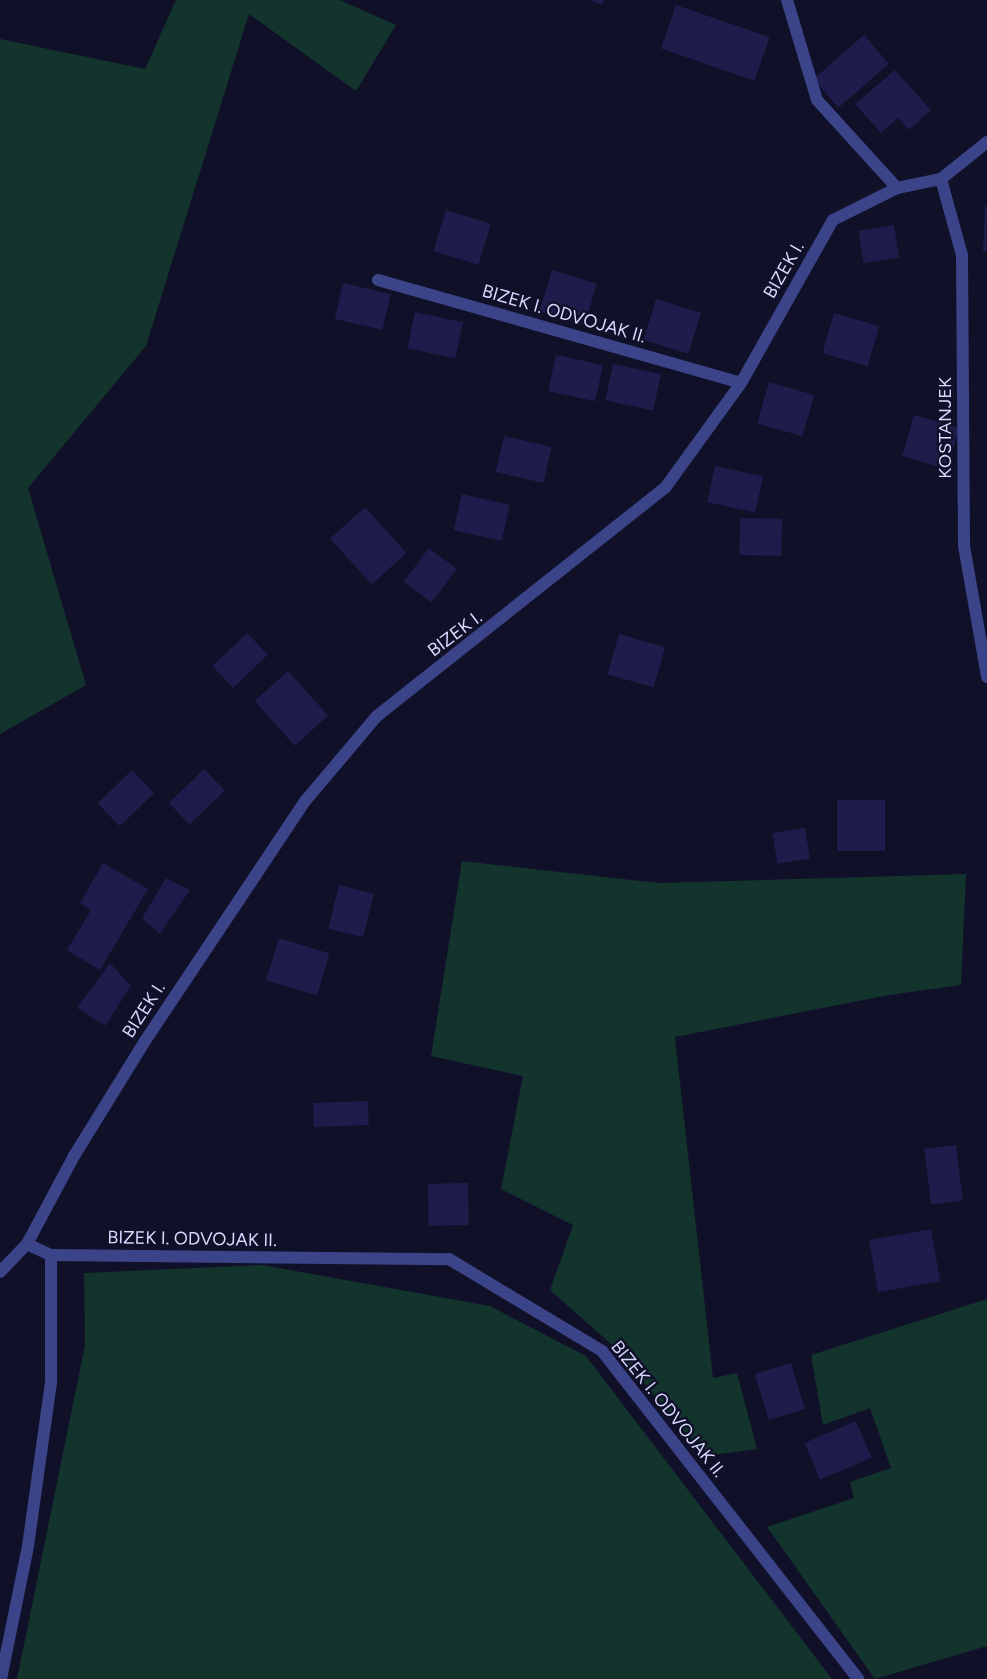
<!DOCTYPE html>
<html>
<head>
<meta charset="utf-8">
<style>
	body { margin:0 }
	#map { position:relative; width:987px; height:1679px; overflow:hidden; background:#101029; font-family:Figtree,sans-serif }
	div>[style] { position:absolute }
	.green>* { inset:0; background:#13332d }
	.building>* { inset:0; background:#1e1c4a; transform-origin:0 0 }
	.minor>* { height:12px; margin:-6px; padding:0 6px; transform-origin:6px; border-radius:6px; background:#3b4488 }
	.tertiary>* { height:12px; margin:-6px; padding:0 6px; transform-origin:6px; border-radius:6px; background:#3b4488 }
	span { translate:-50% -50%; white-space:nowrap; text-align:center; line-height:1.15; -webkit-text-stroke:4.5px #101029; paint-order:stroke }
	.street-label { font-size:18px; color:#d8daff }
</style>
</head>
<body>
<div id="map">
	<div class="green">
		<div style="clip-path:polygon(176px 0,340px 0,396px 25px,356px 91px,249px 14px,146px 346px,28px 488px,86px 685px,0 734px,0 39px,145px 69px)"></div>
		<div style="clip-path:polygon(462px 861px,658px 883px,966px 874px,961px 985px,889px 995px,675px 1037px,713px 1378px,737px 1373px,757px 1449px,705px 1456px,611px 1344px,550px 1290px,573px 1225px,501px 1189px,523px 1076px,431px 1056px)"></div>
		<div style="clip-path:polygon(262px 1265px,490px 1306px,586px 1356px,832px 1679px,17px 1679px,85px 1345px,84px 1273px)"></div>
		<div style="clip-path:polygon(987px 1299px,987px 1646px,875px 1679px,767px 1527px,854px 1498px,850px 1482px,891px 1468px,870px 1408px,823px 1425px,811px 1355px)"></div>
	</div>
	<div class="building">
		<div style="clip-path:polygon(589px 0,604px 0,602px 5px)"></div>
		<div style="left:676px;top:5px;width:99px;height:46px;rotate:19deg"></div>
		<div style="left:864px;top:35px;width:38px;height:67px;rotate:49deg"></div>
		<div style="clip-path:polygon(895px 70px,931px 110px,909px 130px,898px 118px,881px 133px,855px 104px)"></div>
		<div style="clip-path:polygon(985px 206px,987px 206px,987px 251px,983px 251px)"></div>
		<div style="left:446px;top:210px;width:47px;height:43px;rotate:17deg"></div>
		<div style="left:894px;top:225px;width:33px;height:36px;rotate:81deg"></div>
		<div style="left:552px;top:270px;width:47px;height:43px;rotate:17deg"></div>
		<div style="left:343px;top:283px;width:49px;height:37px;rotate:13deg"></div>
		<div style="left:656px;top:299px;width:47px;height:43px;rotate:17deg"></div>
		<div style="left:415px;top:312px;width:49px;height:37px;rotate:12deg"></div>
		<div style="left:834px;top:313px;width:47px;height:42px;rotate:16deg"></div>
		<div style="left:556px;top:355px;width:48px;height:37px;rotate:12deg"></div>
		<div style="left:613px;top:364px;width:49px;height:37px;rotate:12deg"></div>
		<div style="left:769px;top:382px;width:47px;height:43px;rotate:16deg"></div>
		<div style="left:914px;top:415px;width:47px;height:43px;rotate:16deg"></div>
		<div style="left:504px;top:436px;width:49px;height:37px;rotate:13deg"></div>
		<div style="left:715px;top:466px;width:49px;height:37px;rotate:12deg"></div>
		<div style="left:462px;top:494px;width:49px;height:37px;rotate:13deg"></div>
		<div style="left:365px;top:507px;width:62px;height:47px;rotate:48deg"></div>
		<div style="left:740px;top:518px;width:42px;height:37px;rotate:1deg"></div>
		<div style="left:429px;top:548px;width:35px;height:42px;rotate:37deg"></div>
		<div style="left:247px;top:633px;width:30px;height:48px;rotate:46deg"></div>
		<div style="left:619px;top:634px;width:48px;height:42px;rotate:16deg"></div>
		<div style="left:288px;top:671px;width:60px;height:45px;rotate:48deg"></div>
		<div style="left:204px;top:769px;width:30px;height:49px;rotate:46deg"></div>
		<div style="left:132px;top:770px;width:32px;height:48px;rotate:46deg"></div>
		<div style="left:837px;top:800px;width:48px;height:51px"></div>
		<div style="left:805px;top:828px;width:31px;height:33px;rotate:81deg"></div>
		<div style="clip-path:polygon(103px 863px,148px 889px,100px 970px,67px 950px,91px 910px,80px 903px)"></div>
		<div style="clip-path:polygon(166px 878px,190px 890px,160px 934px,142px 918px)"></div>
		<div style="left:339px;top:885px;width:36px;height:45px;rotate:14deg"></div>
		<div style="left:279px;top:938px;width:53px;height:44px;rotate:17deg"></div>
		<div style="clip-path:polygon(110px 963px,131px 986px,105px 1026px,77px 1008px)"></div>
		<div style="left:368px;top:1101px;width:24px;height:55px;rotate:88deg"></div>
		<div style="left:956px;top:1145px;width:56px;height:32px;rotate:83deg"></div>
		<div style="left:468px;top:1183px;width:42px;height:40px;rotate:89deg"></div>
		<div style="left:931px;top:1229px;width:53px;height:63px;rotate:80deg"></div>
		<div style="left:791px;top:1363px;width:48px;height:38px;rotate:73deg"></div>
		<div style="left:856px;top:1421px;width:40px;height:56px;rotate:67deg"></div>
	</div>
	<div class="minor">
		<div style="left:787px;top:0;width:104px;rotate:73.3deg"></div>
		<div style="left:817px;top:100px;width:119px;rotate:47.7deg"></div>
		<div style="left:941px;top:179px;width:79px;rotate:74.6deg"></div>
		<div style="left:962px;top:255px;width:291px;rotate:89.6deg"></div>
		<div style="left:964px;top:546px;width:133px;rotate:80deg"></div>
		<div style="left:378px;top:280px;width:377px;rotate:15.8deg"></div>
		<div style="left:27px;top:1244px;width:26px;rotate:25deg"></div>
		<div style="left:51px;top:1255px;width:398px;rotate:0.6deg"></div>
		<div style="left:449px;top:1259px;width:179px;rotate:31deg"></div>
		<div style="left:602px;top:1351px;width:416px;rotate:52deg"></div>
		<div style="left:1px;top:1679px;width:136px;rotate:-78.5deg"></div>
		<div style="left:28px;top:1546px;width:165px;rotate:-82deg"></div>
		<div style="left:51px;top:1383px;width:128px;rotate:-90deg"></div>
	</div>
	<div class="tertiary">
		<div style="left:0;top:1272px;width:39px;rotate:-46deg"></div>
		<div style="left:27px;top:1244px;width:100px;rotate:-61.9deg"></div>
		<div style="left:74px;top:1156px;width:135px;rotate:-58.3deg"></div>
		<div style="left:145px;top:1041px;width:290px;rotate:-56.3deg"></div>
		<div style="left:306px;top:800px;width:110px;rotate:-49.8deg"></div>
		<div style="left:377px;top:716px;width:367px;rotate:-38.4deg"></div>
		<div style="left:665px;top:488px;width:130px;rotate:-54.1deg"></div>
		<div style="left:741px;top:383px;width:187px;rotate:-60.6deg"></div>
		<div style="left:833px;top:220px;width:72px;rotate:-26.6deg"></div>
		<div style="left:897px;top:188px;width:45px;rotate:-11.6deg"></div>
		<div style="left:941px;top:179px;width:59px;rotate:-38.8deg"></div>
	</div>
	<div class="street-label">
		<span style="left:784px;top:270px;rotate:-60deg">BIZEK I.</span>
		<span style="left:564px;top:314px;rotate:16deg">BIZEK I. ODVOJAK II.</span>
		<span style="left:945px;top:428px;rotate:-90deg">KOSTANJEK</span>
		<span style="left:455px;top:634px;rotate:-37deg">BIZEK I.</span>
		<span style="left:144px;top:1010px;rotate:-57deg">BIZEK I.</span>
		<span style="left:192px;top:1239px;rotate:1deg">BIZEK I. ODVOJAK II.</span>
		<span style="left:668px;top:1409px;rotate:51deg">BIZEK I. ODVOJAK II.</span>
	</div>
</div>
</body>
</html>
